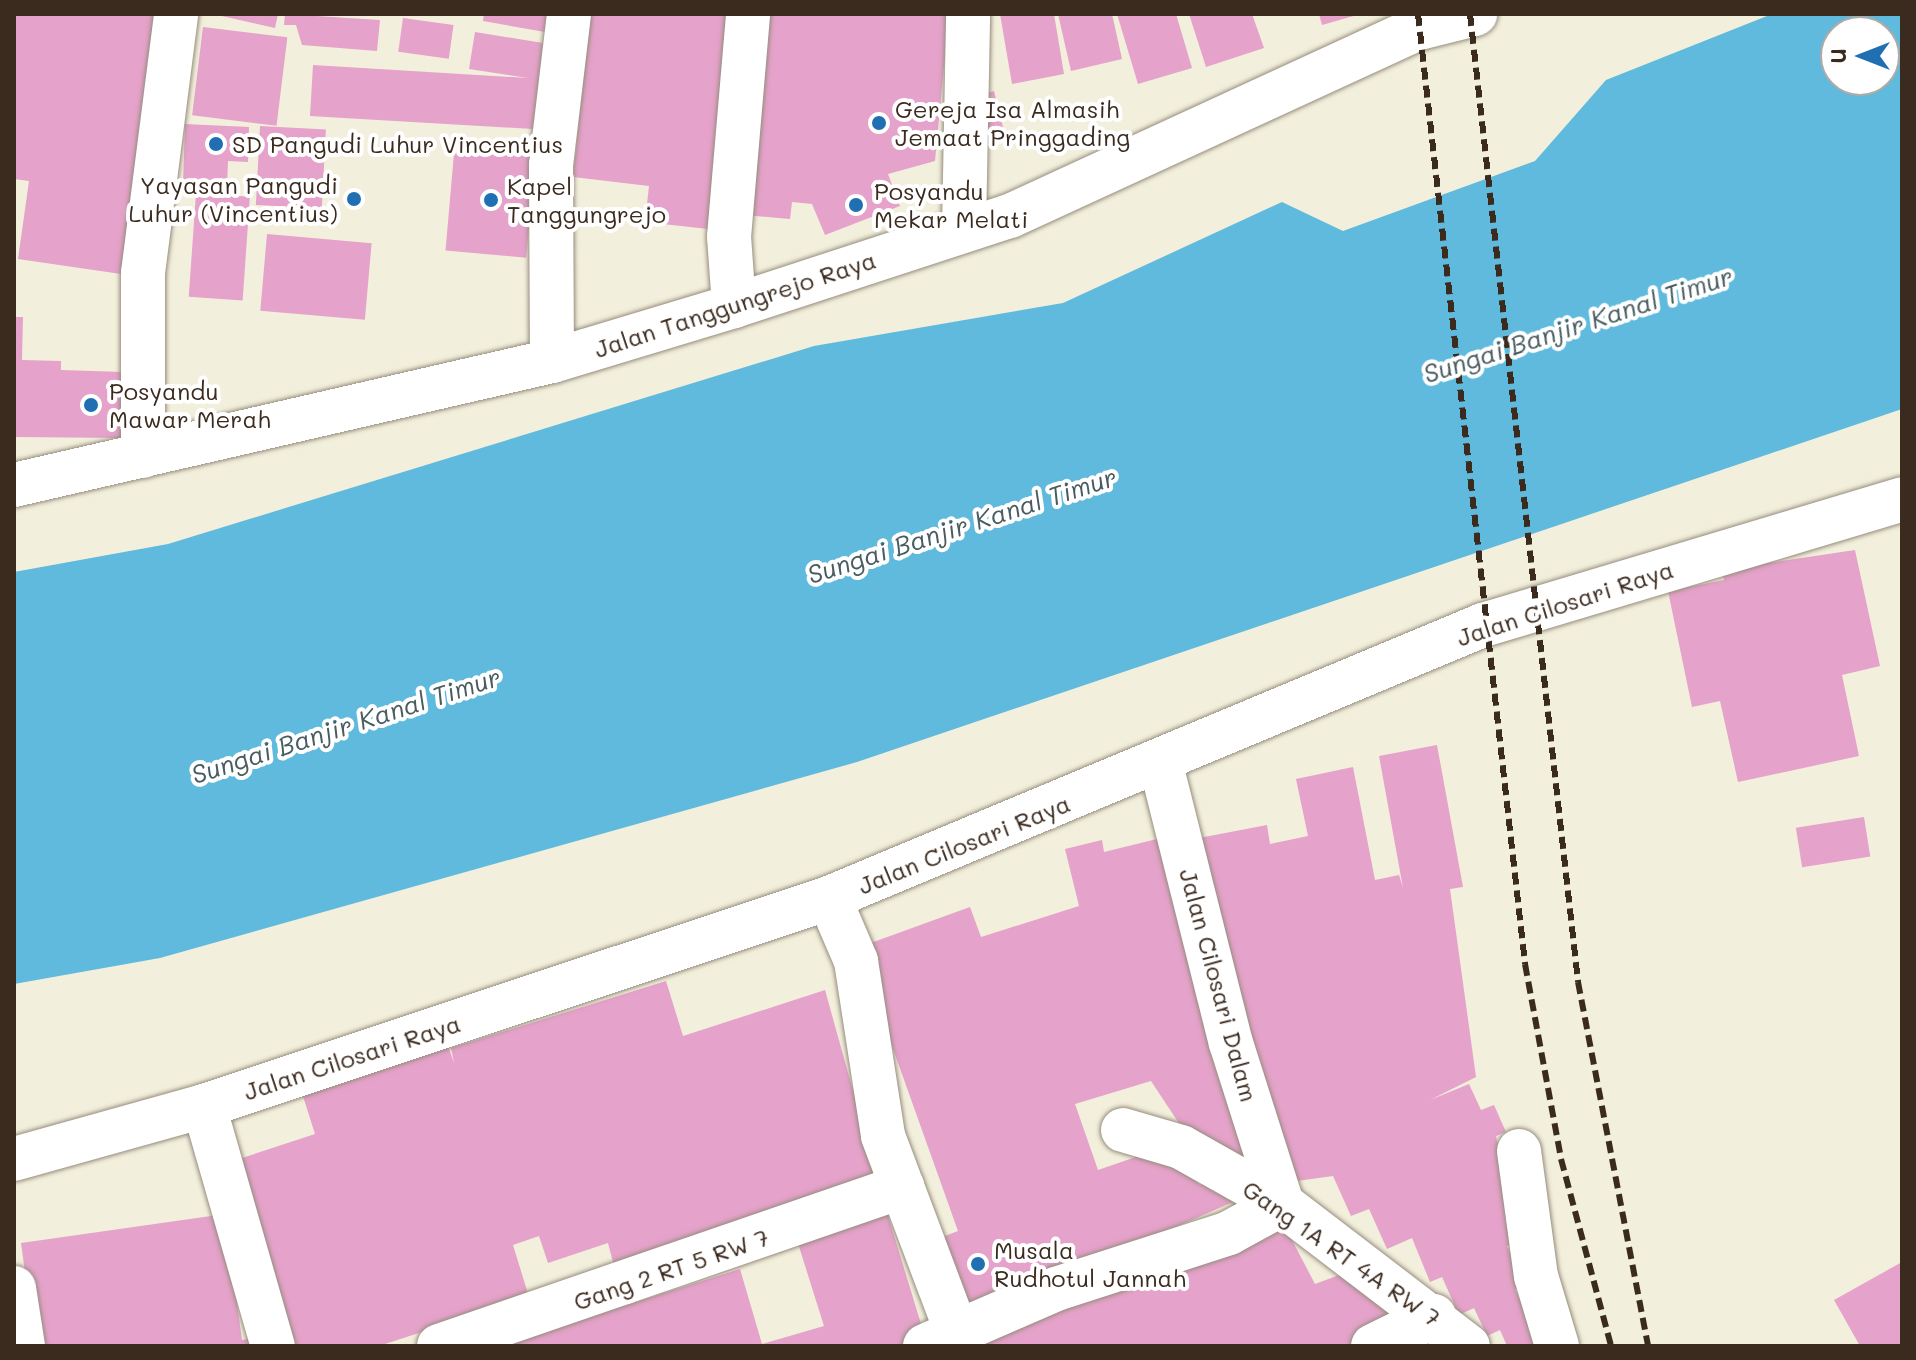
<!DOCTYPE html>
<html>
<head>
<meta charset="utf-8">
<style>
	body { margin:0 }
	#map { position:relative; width:1916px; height:1360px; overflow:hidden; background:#f2efdc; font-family:Mali,sans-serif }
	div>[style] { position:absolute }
	.water>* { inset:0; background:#5fbadd }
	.building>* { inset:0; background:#e5a2ca; transform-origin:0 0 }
	.roads { filter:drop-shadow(0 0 2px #968c7d) drop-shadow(0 0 2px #968c7d) }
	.minor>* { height:44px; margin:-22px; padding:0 22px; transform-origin:22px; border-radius:22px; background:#fff }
	.rail>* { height:6px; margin-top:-3px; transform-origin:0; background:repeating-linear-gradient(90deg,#3b2a1e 0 12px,transparent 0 18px) }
	.dots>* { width:22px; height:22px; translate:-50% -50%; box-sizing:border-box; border:4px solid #fff; border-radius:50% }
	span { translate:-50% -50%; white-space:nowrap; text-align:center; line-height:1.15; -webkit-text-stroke:8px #fff; paint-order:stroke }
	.poi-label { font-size:24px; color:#3b2a1e }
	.left { translate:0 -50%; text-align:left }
	.right { translate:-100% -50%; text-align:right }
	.street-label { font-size:24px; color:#3b2a1e }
	.water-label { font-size:26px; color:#485c61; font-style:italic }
	.frame { position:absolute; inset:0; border:16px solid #3b2a1e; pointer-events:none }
	.north { position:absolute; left:1820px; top:16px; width:80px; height:80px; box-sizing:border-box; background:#fff; border:2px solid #b1aaa5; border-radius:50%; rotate:270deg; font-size:22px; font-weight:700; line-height:32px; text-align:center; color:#3b2a1e }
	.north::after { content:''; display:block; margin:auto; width:28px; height:36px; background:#1f6fb2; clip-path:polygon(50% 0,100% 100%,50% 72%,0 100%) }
</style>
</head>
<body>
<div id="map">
	<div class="water">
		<div style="clip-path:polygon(evenodd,1772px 14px,1902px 14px,1902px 409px,857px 762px,160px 958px,14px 984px,14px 572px,168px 544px,814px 346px,1063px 303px,1282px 202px,1343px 231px,1535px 161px,1606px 80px,1772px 14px,1836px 32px,1884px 32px,1884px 80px,1836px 80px,1836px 32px)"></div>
	</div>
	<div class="building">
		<div style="clip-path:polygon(14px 14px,163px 14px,121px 274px,18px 259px,29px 181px,14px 179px)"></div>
		<div style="clip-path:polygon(213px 14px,278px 14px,275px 28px)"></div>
		<div style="clip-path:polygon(285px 14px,380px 20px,377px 51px,302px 45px,296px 25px,284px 25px)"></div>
		<div style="clip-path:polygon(484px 14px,559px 14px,556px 34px,483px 21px)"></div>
		<div style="clip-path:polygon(590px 14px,740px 14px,717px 230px,645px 222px,649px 186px,573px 177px)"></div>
		<div style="clip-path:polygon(766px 14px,949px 14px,935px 161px,888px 174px,900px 206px,825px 235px,812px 204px,792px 202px,790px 219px,744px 215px)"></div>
		<div style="clip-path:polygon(1000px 14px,1054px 14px,1064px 74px,1012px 84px)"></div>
		<div style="clip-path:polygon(1058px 14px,1112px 14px,1122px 59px,1071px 71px)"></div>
		<div style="clip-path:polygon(1117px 14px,1176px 14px,1192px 68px,1138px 84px)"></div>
		<div style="clip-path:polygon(1189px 14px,1252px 14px,1264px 48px,1206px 67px)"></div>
		<div style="clip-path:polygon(1319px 14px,1357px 14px,1357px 15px,1322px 25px)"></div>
		<div style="left:403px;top:18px;width:51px;height:34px;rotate:8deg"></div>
		<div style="left:203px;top:27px;width:85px;height:89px;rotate:7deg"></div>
		<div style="clip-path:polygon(475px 32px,543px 43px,533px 129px,310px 116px,313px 65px,528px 78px,469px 69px)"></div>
		<div style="left:994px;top:91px;width:42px;height:29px;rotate:76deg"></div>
		<div style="clip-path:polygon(185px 124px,249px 127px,248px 162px,228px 161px,227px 186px,183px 184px)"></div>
		<div style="left:260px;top:126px;width:66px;height:79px;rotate:3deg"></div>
		<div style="left:455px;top:142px;width:81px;height:109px;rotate:5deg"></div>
		<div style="left:196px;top:193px;width:54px;height:104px;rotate:4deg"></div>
		<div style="left:267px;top:234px;width:105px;height:77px;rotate:5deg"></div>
		<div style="clip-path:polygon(14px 317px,23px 317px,22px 360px,61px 361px,61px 370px,123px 372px,121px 438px,14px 437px)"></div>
		<div style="clip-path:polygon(1855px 550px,1880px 666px,1842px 675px,1859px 756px,1738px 782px,1720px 701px,1692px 707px,1668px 591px,1724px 580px,1722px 570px)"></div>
		<div style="clip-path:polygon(1437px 745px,1463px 887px,1450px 889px,1476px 1077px,1430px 1100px,1469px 1084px,1481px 1110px,1494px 1105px,1506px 1132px,1496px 1136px,1514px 1216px,1505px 1220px,1516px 1243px,1507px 1246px,1525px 1285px,1515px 1289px,1541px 1346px,1507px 1346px,1500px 1330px,1487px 1336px,1474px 1308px,1459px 1315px,1442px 1277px,1430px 1282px,1412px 1238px,1387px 1249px,1369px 1209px,1351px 1216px,1333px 1176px,1297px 1181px,1242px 1055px,1199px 838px,1267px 825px,1270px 844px,1308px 836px,1296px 779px,1353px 767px,1375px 880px,1399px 875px,1403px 888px,1379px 756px)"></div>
		<div style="left:1864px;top:817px;width:40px;height:69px;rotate:81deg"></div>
		<div style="clip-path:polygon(1165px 837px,1249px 1165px,1186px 1134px,1151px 1081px,1075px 1104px,1098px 1170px,1165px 1147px,1200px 1185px,1215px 1177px,1235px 1201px,963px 1321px,934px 1240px,958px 1231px,857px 948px,970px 907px,981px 937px,1079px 906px,1065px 849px,1102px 840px,1104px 852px)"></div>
		<div style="clip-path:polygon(666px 981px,683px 1036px,825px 990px,879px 1184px,615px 1270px,608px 1243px,548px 1263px,539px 1236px,513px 1245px,529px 1297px,379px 1346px,296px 1346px,236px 1160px,315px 1134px,301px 1090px,447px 1043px,454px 1063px,451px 1048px)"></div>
		<div style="clip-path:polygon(886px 1209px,925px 1337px,895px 1346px,497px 1346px,740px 1269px,762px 1344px,824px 1326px,796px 1237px)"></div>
		<div style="clip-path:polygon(225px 1214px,242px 1340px,257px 1337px,258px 1346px,35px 1346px,21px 1243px)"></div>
		<div style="clip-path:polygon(1281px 1219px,1315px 1284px,1355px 1269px,1404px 1318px,1352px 1346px,983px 1346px,979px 1337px)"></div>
		<div style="clip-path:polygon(1902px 1262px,1902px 1346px,1860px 1346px,1834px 1300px)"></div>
	</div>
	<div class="roads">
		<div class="minor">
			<div style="left:964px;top:229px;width:215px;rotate:-88.9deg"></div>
			<div style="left:734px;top:306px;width:69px;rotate:-94.1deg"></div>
			<div style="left:729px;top:237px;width:224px;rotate:-85.1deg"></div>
			<div style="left:552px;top:361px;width:196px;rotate:-90.3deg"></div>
			<div style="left:551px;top:165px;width:152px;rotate:-83.2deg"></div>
			<div style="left:143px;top:456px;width:183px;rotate:-90deg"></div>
			<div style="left:143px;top:273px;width:261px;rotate:-82.7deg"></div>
			<div style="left:14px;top:485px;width:552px;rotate:-12.98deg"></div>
			<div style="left:552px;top:361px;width:190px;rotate:-16.8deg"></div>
			<div style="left:734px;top:306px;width:290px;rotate:-18.1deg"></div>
			<div style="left:1010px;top:216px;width:450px;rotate:-24.7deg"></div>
			<div style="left:1419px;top:28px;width:58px;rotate:-14deg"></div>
			<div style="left:1161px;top:765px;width:287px;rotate:75.9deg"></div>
			<div style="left:1231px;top:1043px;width:169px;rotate:72.4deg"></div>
			<div style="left:829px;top:898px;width:69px;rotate:66.8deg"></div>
			<div style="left:856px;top:961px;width:177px;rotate:81.2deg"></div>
			<div style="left:883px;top:1136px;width:224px;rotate:69.4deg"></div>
			<div style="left:204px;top:1106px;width:250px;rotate:74deg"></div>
			<div style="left:1123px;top:1130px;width:60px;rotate:16.3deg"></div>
			<div style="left:1181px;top:1147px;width:116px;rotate:29.4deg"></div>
			<div style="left:1282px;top:1204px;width:234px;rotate:37.4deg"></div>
			<div style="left:1519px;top:1151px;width:126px;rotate:82.3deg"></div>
			<div style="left:1536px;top:1276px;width:73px;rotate:73.3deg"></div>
			<div style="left:14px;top:1159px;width:197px;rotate:-15.6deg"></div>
			<div style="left:204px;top:1106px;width:659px;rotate:-18.41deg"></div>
			<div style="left:829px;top:898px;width:709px;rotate:-22.66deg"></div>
			<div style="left:1483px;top:625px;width:438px;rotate:-16.7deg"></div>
			<div style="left:14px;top:1288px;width:59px;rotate:81.2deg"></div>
			<div style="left:439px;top:1346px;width:490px;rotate:-19deg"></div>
			<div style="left:925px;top:1346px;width:143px;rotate:-23.5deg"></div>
			<div style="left:1056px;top:1289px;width:182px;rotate:-17.9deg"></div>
			<div style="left:1229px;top:1233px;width:60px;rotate:-28.7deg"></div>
			<div style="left:1373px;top:1346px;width:68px;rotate:-26.2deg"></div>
		</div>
	</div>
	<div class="rail">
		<div style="left:1418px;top:14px;width:956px;rotate:83.57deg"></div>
		<div style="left:1525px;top:964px;width:198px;rotate:79.5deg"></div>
		<div style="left:1561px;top:1159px;width:194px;rotate:75deg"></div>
		<div style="left:1470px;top:14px;width:974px;rotate:83.63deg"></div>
		<div style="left:1578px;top:982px;width:371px;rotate:79.1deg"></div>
	</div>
	<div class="dots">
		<div style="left:879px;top:123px;background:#1f6fb2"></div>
		<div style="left:216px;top:144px;background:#1f6fb2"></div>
		<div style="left:354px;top:199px;background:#1f6fb2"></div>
		<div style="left:491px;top:200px;background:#1f6fb2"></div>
		<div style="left:856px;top:205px;background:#1f6fb2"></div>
		<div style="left:91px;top:405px;background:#1f6fb2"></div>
		<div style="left:978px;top:1264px;background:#1f6fb2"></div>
	</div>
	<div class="poi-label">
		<span class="left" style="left:895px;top:123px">Gereja Isa Almasih<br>Jemaat Pringgading</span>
		<span class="left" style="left:232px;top:144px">SD Pangudi Luhur Vincentius</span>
		<span class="right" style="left:338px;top:199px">Yayasan Pangudi<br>Luhur (Vincentius)</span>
		<span class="left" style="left:507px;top:200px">Kapel<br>Tanggungrejo</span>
		<span class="left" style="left:874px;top:205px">Posyandu<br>Mekar Melati</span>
		<span class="left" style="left:109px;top:405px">Posyandu<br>Mawar Merah</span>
		<span class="left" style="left:994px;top:1264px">Musala<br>Rudhotul Jannah</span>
	</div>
	<div class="street-label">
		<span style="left:735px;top:304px;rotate:-18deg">Jalan Tanggungrejo Raya</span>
		<span style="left:1565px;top:603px;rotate:-18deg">Jalan Cilosari Raya</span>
		<span style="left:964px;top:844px;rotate:-22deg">Jalan Cilosari Raya</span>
		<span style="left:1219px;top:985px;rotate:75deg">Jalan Cilosari Dalam</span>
		<span style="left:352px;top:1057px;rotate:-18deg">Jalan Cilosari Raya</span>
		<span style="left:1342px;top:1253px;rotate:35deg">Gang 1A RT 4A RW 7</span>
		<span style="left:671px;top:1269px;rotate:-19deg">Gang 2 RT 5 RW 7</span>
	</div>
	<div class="water-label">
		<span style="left:1578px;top:325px;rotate:-18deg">Sungai Banjir Kanal Timur</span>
		<span style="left:962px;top:526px;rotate:-18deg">Sungai Banjir Kanal Timur</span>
		<span style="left:346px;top:726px;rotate:-18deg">Sungai Banjir Kanal Timur</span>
	</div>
	<div class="frame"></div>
	<div class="north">U</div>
</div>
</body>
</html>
